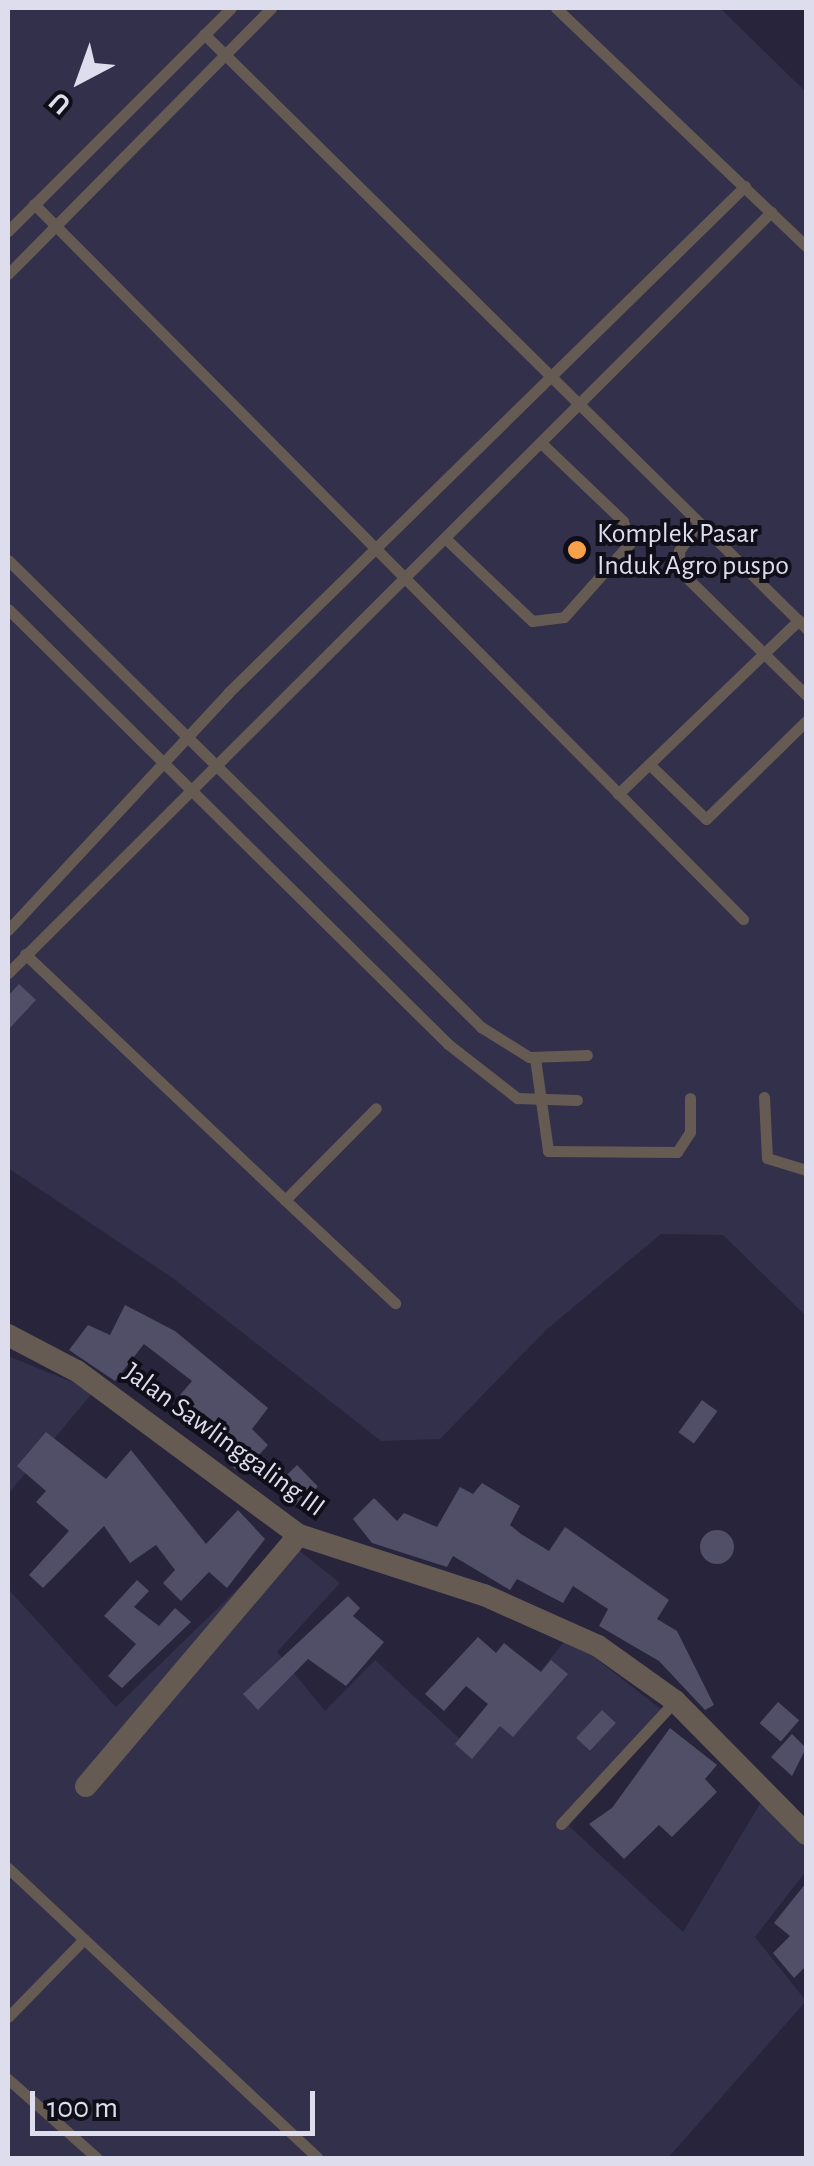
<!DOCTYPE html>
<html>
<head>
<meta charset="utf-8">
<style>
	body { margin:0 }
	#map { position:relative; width:814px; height:2166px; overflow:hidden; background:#27243b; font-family:"Alegreya Sans",sans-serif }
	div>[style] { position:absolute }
	.built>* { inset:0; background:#32304b }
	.building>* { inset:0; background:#514f68; transform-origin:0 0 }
	.round { border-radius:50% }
	.service>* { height:11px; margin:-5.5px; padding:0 5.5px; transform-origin:5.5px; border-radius:5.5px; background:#655b53 }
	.minor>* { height:22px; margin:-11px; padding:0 11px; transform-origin:11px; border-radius:11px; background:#655b53 }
	.dots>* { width:28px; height:28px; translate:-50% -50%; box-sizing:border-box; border:5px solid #100f19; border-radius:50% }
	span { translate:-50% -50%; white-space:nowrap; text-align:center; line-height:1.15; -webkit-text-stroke:8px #100f19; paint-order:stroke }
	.poi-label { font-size:28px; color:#dedded }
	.left { translate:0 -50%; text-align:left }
	.street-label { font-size:28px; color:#dedded }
	.frame { position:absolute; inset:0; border:10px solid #dedded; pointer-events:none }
	.north { position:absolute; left:30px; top:30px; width:100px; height:100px; -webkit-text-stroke:8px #100f19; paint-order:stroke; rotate:221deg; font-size:28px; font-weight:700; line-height:40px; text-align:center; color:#dedded }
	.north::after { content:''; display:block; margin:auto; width:35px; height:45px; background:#dedded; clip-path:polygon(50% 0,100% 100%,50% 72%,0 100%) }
	.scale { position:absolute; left:30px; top:2091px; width:285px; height:45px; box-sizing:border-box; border:5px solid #dedded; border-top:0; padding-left:12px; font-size:30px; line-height:35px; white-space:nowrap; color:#dedded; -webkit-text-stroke:8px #100f19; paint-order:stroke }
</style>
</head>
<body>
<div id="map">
	<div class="built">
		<div style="clip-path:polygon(8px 8px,720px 8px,806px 92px,806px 1316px,723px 1235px,661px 1234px,546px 1330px,440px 1439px,381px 1441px,174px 1279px,8px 1168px)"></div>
		<div style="clip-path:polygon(8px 1356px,94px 1391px,8px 1494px)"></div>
		<div style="clip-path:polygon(287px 1541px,340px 1583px,277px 1652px,325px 1711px,375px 1660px,475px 1753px,568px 1637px,666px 1713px,569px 1826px,683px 1932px,761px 1802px,806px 1848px,806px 1871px,755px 1937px,806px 2001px,668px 2158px,8px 2158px,8px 1589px,116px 1707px)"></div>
	</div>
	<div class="building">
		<div style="clip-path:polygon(19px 984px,36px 1000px,8px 1030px,8px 996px)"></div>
		<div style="clip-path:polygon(125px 1305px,175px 1331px,268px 1408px,252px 1429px,268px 1445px,242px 1474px,226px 1462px,236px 1450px,222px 1433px,180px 1395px,192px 1381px,144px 1344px,115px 1381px,69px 1350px,88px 1325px,110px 1335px)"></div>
		<div style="left:702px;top:1400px;width:19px;height:40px;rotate:36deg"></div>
		<div style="clip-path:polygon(46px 1432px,106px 1479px,131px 1450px,206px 1544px,238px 1510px,265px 1539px,227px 1588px,209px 1572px,181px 1601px,163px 1583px,175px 1570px,156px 1545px,130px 1563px,104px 1526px,43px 1588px,29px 1575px,69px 1531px,36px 1502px,46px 1491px,17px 1466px)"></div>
		<div style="left:297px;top:1465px;width:30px;height:29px;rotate:46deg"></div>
		<div style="clip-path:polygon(482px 1483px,520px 1506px,510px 1525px,521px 1534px,549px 1551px,565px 1527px,669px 1600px,657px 1619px,677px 1631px,714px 1705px,705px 1710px,659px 1661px,599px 1626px,608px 1609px,573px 1586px,563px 1603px,517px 1579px,510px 1590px,453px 1556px,447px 1567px,372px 1543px,353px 1519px,374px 1498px,397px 1521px,404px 1513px,437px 1527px,460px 1487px,473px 1494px)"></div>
		<div class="round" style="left:700px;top:1530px;width:34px;height:34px"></div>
		<div style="clip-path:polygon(137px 1580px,149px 1591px,134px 1607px,159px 1626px,175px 1608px,191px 1622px,122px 1688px,108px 1676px,136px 1644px,104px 1616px)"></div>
		<div style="clip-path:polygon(348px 1596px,360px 1608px,353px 1616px,384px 1642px,346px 1686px,308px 1659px,258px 1710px,243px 1694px)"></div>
		<div style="clip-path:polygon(478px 1637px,496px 1653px,504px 1643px,541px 1672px,551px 1660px,568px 1674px,513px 1737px,500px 1726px,472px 1759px,455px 1744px,488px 1704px,466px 1686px,444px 1711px,425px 1694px)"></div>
		<div style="left:778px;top:1702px;width:28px;height:28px;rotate:41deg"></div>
		<div style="left:602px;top:1710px;width:19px;height:38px;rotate:43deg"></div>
		<div style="clip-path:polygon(670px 1728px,717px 1765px,705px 1779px,717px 1792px,672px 1837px,659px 1825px,624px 1859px,589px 1824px,612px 1808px)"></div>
		<div style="clip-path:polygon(792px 1734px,806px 1748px,792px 1776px,771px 1757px)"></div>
		<div style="clip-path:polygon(806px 1883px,806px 1966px,794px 1978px,773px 1953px,790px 1936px,774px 1923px)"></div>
	</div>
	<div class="service">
		<div style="left:556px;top:8px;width:345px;rotate:43.6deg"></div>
		<div style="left:204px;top:34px;width:846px;rotate:44.62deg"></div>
		<div style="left:34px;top:204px;width:1007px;rotate:45.24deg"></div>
		<div style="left:8px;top:231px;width:315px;rotate:-45deg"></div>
		<div style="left:8px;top:274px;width:374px;rotate:-45.3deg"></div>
		<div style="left:699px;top:523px;width:34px;rotate:126deg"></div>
		<div style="left:679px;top:551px;width:20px;rotate:87deg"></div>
		<div style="left:680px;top:571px;width:177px;rotate:44.5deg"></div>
		<div style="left:446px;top:539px;width:119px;rotate:43.6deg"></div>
		<div style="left:532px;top:621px;width:32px;rotate:-7deg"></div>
		<div style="left:564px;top:617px;width:99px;rotate:-48.3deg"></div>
		<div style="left:630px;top:543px;width:23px;rotate:-108deg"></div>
		<div style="left:623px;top:521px;width:113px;rotate:-136.4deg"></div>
		<div style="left:8px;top:560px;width:665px;rotate:44.63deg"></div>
		<div style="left:481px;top:1027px;width:57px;rotate:32deg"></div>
		<div style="left:529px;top:1057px;width:58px;rotate:-2deg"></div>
		<div style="left:8px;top:609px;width:619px;rotate:44.67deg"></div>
		<div style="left:448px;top:1044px;width:88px;rotate:38deg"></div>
		<div style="left:517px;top:1098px;width:60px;rotate:1.9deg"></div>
		<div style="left:649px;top:764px;width:79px;rotate:44deg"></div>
		<div style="left:706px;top:819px;width:140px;rotate:-44.4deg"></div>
		<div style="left:618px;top:794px;width:251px;rotate:-43.9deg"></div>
		<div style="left:8px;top:930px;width:323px;rotate:-47.1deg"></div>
		<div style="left:228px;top:693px;width:724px;rotate:-44.44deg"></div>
		<div style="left:25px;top:954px;width:358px;rotate:43.4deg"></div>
		<div style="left:285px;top:1200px;width:129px;rotate:-45.3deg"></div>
		<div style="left:8px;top:973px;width:1078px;rotate:-44.92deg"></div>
		<div style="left:535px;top:1058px;width:94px;rotate:82deg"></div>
		<div style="left:548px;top:1151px;width:129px;rotate:0.4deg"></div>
		<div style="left:677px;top:1152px;width:24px;rotate:-57deg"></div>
		<div style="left:690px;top:1132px;width:34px;rotate:-90deg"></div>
		<div style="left:764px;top:1097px;width:61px;rotate:87.2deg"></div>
		<div style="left:767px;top:1158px;width:41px;rotate:17.1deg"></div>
		<div style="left:285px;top:1200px;width:151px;rotate:43.1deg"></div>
		<div style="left:561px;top:1824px;width:168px;rotate:-47.2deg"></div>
		<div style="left:8px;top:1868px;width:424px;rotate:43.1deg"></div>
		<div style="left:8px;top:2017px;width:109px;rotate:-45.7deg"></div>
		<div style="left:8px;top:2079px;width:119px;rotate:41.6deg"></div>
	</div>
	<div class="minor">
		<div style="left:8px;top:1335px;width:78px;rotate:27.6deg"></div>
		<div style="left:77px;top:1371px;width:276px;rotate:36.5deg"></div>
		<div style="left:299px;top:1535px;width:194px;rotate:18deg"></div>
		<div style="left:484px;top:1595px;width:125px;rotate:24.1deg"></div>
		<div style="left:598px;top:1646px;width:95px;rotate:35.5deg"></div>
		<div style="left:675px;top:1701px;width:187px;rotate:45.4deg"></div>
		<div style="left:86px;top:1786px;width:329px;rotate:-49.7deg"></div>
	</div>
	<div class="dots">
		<div style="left:577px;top:550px;background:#f8a14a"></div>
	</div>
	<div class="poi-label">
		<span class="left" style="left:597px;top:550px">Komplek Pasar<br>Induk Agro puspo</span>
	</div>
	<div class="street-label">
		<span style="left:224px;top:1440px;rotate:36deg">Jalan Sawlinggaling III</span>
	</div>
	<div class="frame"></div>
	<div class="north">U</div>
	<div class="scale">100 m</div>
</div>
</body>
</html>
